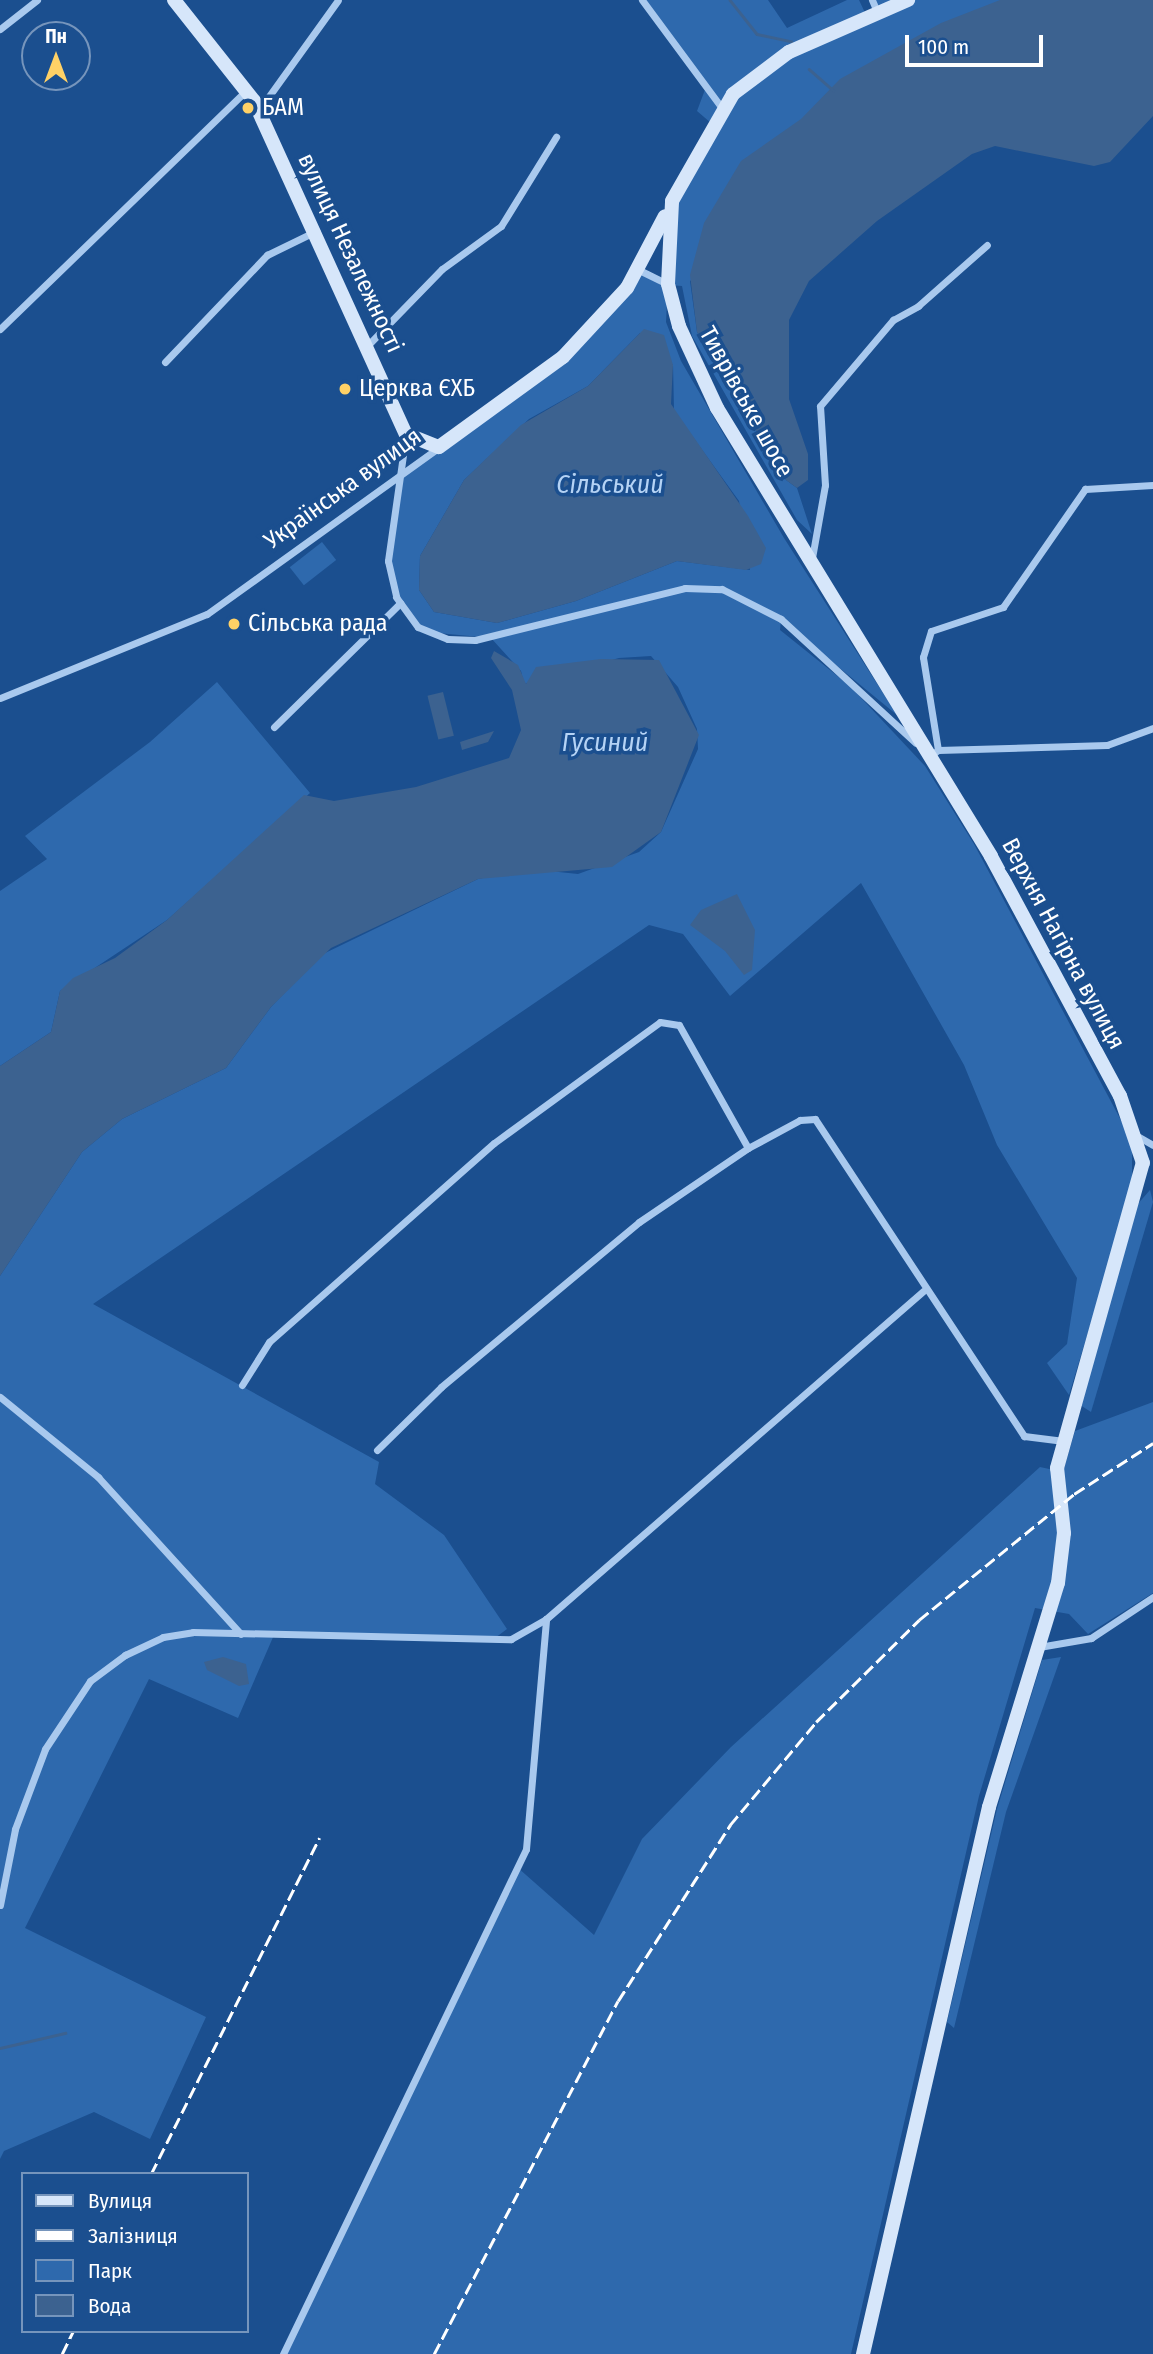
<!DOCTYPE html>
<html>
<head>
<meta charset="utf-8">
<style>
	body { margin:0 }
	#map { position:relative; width:1153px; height:2354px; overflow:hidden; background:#1b4f8f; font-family:"Fira Sans Condensed",sans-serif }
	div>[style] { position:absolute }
	.green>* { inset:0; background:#2e69ad; transform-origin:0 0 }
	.water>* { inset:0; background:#3c6290; transform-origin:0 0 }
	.stream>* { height:2.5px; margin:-1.25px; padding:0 1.25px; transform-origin:1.25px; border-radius:1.25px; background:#3c6290 }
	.street>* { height:7px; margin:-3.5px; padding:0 3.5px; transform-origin:3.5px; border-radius:3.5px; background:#a9c9ee }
	.secondary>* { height:14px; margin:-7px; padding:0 7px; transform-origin:7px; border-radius:7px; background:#d6e6fa }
	.rail>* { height:2.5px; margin-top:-1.25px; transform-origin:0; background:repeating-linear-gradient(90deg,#fff 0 12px,transparent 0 17px) }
	.dots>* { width:19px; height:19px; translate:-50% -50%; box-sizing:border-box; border:4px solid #1b4f8f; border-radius:50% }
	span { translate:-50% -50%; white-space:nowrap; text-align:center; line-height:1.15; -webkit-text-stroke:7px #1b4f8f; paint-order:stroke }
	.poi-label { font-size:24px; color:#fff }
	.left { translate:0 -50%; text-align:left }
	.street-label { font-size:24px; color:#fff }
	.water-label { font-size:26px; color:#b5d3f5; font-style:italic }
	.legend { position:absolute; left:21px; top:2172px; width:228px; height:161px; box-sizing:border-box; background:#1b4f8f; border:2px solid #7695bc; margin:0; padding:9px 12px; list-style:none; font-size:21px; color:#fff }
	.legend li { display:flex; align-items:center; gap:14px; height:35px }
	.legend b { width:35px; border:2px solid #7695bc }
	.north { position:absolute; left:21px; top:21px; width:70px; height:70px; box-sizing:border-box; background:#1b4f8f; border:2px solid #7695bc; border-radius:50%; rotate:0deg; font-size:19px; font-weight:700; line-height:28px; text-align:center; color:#fff }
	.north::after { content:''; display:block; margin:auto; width:24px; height:32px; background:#ffd166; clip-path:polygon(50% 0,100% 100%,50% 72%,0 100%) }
	.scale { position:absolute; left:905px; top:35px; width:138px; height:32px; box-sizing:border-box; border:4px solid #fff; border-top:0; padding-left:9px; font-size:21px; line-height:24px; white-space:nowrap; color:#fff; -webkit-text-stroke:5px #1b4f8f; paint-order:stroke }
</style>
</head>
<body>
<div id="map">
	<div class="green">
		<div style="clip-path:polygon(evenodd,641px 0,768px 0,787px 28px,847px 0,859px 0,867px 17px,877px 12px,874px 0,1045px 0,690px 281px,697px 332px,786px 480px,797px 488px,812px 534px,797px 520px,692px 336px,682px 286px,668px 285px,666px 322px,681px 361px,784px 538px,897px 715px,781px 620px,780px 630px,850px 686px,925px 766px,974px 844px,1132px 1141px,1132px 1187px,1069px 1395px,1047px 1363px,1067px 1344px,1077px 1278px,997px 1145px,964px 1065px,861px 883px,730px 996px,683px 934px,649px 925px,93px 1304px,379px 1462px,375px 1484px,444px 1535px,507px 1629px,495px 1638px,274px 1635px,238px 1718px,149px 1679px,25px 1928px,206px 2017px,150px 2139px,94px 2112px,4px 2151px,0 2159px,0 1276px,82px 1152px,122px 1119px,226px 1068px,271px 1007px,321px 955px,478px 879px,530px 869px,578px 874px,639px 852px,661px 832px,698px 749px,697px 729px,678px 687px,651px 656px,619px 658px,524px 684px,521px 671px,491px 638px,427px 632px,406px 613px,388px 570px,400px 478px,563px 357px,639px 270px,667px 284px,666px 234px,711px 123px,697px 111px,706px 87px,641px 0,640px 333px,673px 365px,674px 411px,739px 501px,750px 570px,677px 561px,576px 601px,497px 623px,434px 612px,419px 590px,420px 556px,464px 480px,529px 419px,588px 386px,640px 333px)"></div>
		<div style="left:322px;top:542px;width:23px;height:41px;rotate:52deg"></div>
		<div style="clip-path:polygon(217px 682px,310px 793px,167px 920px,60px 991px,51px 1032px,0 1066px,0 891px,47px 859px,25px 836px,150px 742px)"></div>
		<div style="clip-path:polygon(1150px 1190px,1153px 1202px,1091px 1412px,1077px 1403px,1136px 1206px)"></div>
		<div style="clip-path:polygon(1153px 1402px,1153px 1593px,1088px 1634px,1069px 1614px,1035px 1608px,979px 1796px,851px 2354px,283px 2354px,517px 1867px,594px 1935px,642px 1839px,731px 1747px,1040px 1467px,1063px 1472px,1075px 1431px)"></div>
		<div style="clip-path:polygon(1061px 1657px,1006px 1812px,954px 2028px,947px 2022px,997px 1809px,1042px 1660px)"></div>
	</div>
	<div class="water">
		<div style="clip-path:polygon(1000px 0,1153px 0,1153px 116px,1110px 162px,1094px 166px,995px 146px,972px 154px,877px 221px,809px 281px,789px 320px,789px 399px,808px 454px,808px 480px,797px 488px,786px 480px,697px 332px,690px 275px,704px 223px,741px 161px,801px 119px,840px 79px,941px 23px)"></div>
		<div style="clip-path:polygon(644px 329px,664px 335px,673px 365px,671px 404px,748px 516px,766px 548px,761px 564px,746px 570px,677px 561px,576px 601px,497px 623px,434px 612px,419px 590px,420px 556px,464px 480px,521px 425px,588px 386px)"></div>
		<div style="clip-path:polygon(494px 651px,518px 665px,526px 684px,536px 667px,601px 659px,659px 660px,699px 735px,661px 832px,612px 867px,478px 879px,331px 948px,271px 1007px,226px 1068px,122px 1119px,82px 1152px,0 1276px,0 1066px,51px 1032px,60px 991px,73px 978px,115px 958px,167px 920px,304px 795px,334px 801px,416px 787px,509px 758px,521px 730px,512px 690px,491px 658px)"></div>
		<div style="left:443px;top:692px;width:45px;height:16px;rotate:76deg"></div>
		<div style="clip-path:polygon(494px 731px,488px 742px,462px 750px,460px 742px)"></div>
		<div style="clip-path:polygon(737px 894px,755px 930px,752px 970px,744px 975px,725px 951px,690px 925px,701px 910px)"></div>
		<div style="clip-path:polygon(223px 1657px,246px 1664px,249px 1684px,239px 1686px,207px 1670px,204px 1662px)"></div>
	</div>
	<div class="stream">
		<div style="left:730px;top:0;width:43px;rotate:51.5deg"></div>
		<div style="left:757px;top:34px;width:35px;rotate:12deg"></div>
		<div style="left:809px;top:69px;width:32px;rotate:41deg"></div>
		<div style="left:0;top:2048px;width:67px;rotate:-13deg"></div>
	</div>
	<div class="street">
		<div style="left:642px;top:0;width:134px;rotate:53.5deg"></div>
		<div style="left:872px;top:0;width:13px;rotate:67deg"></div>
		<div style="left:0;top:29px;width:47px;rotate:-38.1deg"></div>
		<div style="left:259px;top:110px;width:135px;rotate:-54.3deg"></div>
		<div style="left:639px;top:270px;width:32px;rotate:26deg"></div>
		<div style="left:0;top:329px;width:342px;rotate:-44.1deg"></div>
		<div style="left:368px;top:345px;width:106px;rotate:-45.8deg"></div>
		<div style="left:442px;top:269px;width:73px;rotate:-36.1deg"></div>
		<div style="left:501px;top:226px;width:105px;rotate:-58.3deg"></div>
		<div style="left:165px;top:362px;width:148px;rotate:-46.4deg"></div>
		<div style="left:267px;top:255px;width:55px;rotate:-26.1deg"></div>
		<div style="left:406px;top:434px;width:128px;rotate:98.1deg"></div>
		<div style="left:388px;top:561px;width:37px;rotate:77deg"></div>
		<div style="left:396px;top:597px;width:37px;rotate:54deg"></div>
		<div style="left:418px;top:627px;width:32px;rotate:22deg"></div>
		<div style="left:448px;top:639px;width:27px;rotate:2deg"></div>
		<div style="left:475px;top:640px;width:216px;rotate:-13.9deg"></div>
		<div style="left:685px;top:588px;width:37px;rotate:2deg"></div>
		<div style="left:722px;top:589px;width:66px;rotate:27deg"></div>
		<div style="left:781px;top:619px;width:183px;rotate:42.6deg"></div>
		<div style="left:812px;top:558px;width:74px;rotate:-79.9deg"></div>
		<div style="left:825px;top:485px;width:79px;rotate:-93.6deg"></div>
		<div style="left:820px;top:406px;width:113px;rotate:-49.7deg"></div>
		<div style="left:893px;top:320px;width:29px;rotate:-29deg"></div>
		<div style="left:918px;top:306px;width:92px;rotate:-41.5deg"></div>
		<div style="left:0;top:698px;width:223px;rotate:-22.1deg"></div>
		<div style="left:207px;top:614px;width:286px;rotate:-35.7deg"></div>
		<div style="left:274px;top:727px;width:177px;rotate:-44.5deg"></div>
		<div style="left:938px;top:750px;width:94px;rotate:-99.2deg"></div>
		<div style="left:923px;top:657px;width:27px;rotate:-73deg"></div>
		<div style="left:931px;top:631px;width:76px;rotate:-18.4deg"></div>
		<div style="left:1003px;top:607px;width:144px;rotate:-55.2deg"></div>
		<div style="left:1085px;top:489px;width:68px;rotate:-3.4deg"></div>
		<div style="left:930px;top:756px;width:10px;rotate:-37deg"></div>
		<div style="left:938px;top:750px;width:169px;rotate:-1.7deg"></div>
		<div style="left:1107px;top:745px;width:49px;rotate:-20.3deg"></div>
		<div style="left:1139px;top:1137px;width:16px;rotate:30deg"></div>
		<div style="left:242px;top:1385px;width:51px;rotate:-57.9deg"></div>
		<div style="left:269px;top:1342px;width:300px;rotate:-41.5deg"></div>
		<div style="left:494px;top:1143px;width:205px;rotate:-36.1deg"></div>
		<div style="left:660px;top:1022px;width:19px;rotate:9deg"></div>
		<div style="left:679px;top:1025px;width:141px;rotate:60.7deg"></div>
		<div style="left:748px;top:1148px;width:59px;rotate:-28.3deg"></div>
		<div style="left:800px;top:1120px;width:15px;rotate:-4deg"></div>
		<div style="left:815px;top:1119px;width:380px;rotate:56.6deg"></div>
		<div style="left:1024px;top:1436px;width:40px;rotate:7.1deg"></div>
		<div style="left:0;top:1397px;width:127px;rotate:39.2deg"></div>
		<div style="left:98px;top:1477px;width:212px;rotate:47.7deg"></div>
		<div style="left:377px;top:1450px;width:90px;rotate:-44.5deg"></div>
		<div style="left:441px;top:1387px;width:258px;rotate:-39.8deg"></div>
		<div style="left:639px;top:1222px;width:132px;rotate:-34.2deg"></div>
		<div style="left:1039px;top:1647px;width:53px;rotate:-9.8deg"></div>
		<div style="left:1091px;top:1638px;width:74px;rotate:-33.5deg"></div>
		<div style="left:0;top:1905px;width:77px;rotate:-78.8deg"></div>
		<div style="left:15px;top:1829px;width:85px;rotate:-69.4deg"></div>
		<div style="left:45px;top:1749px;width:82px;rotate:-56.5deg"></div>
		<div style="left:90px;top:1681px;width:44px;rotate:-36.6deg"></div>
		<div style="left:125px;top:1655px;width:42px;rotate:-25.3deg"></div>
		<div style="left:163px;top:1637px;width:30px;rotate:-9deg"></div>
		<div style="left:193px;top:1632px;width:318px;rotate:1.3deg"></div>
		<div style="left:511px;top:1639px;width:40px;rotate:-29.7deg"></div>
		<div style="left:546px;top:1619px;width:500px;rotate:-41deg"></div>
		<div style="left:283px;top:2354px;width:560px;rotate:-64.3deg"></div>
		<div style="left:526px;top:1849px;width:231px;rotate:-85deg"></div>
	</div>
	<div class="secondary">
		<div style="left:174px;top:0;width:129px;rotate:51.6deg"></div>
		<div style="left:254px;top:101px;width:366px;rotate:65.5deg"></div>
		<div style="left:406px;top:434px;width:35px;rotate:22deg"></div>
		<div style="left:439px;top:447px;width:153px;rotate:-36deg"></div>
		<div style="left:563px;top:357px;width:94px;rotate:-47.2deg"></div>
		<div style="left:627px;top:288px;width:81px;rotate:-62.2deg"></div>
		<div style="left:863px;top:2354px;width:561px;rotate:-77.03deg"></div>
		<div style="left:989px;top:1807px;width:234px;rotate:-72.9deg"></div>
		<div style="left:1058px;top:1583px;width:50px;rotate:-83.2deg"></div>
		<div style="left:1064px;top:1533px;width:65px;rotate:-96.1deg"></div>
		<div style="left:1057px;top:1468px;width:317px;rotate:-74.3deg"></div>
		<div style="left:1143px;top:1163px;width:71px;rotate:-108.9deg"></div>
		<div style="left:1120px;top:1096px;width:272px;rotate:-118.3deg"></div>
		<div style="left:991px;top:856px;width:525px;rotate:-121.45deg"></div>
		<div style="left:717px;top:408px;width:90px;rotate:-114.9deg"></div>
		<div style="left:679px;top:326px;width:43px;rotate:-104.7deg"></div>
		<div style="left:668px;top:284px;width:83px;rotate:-87.2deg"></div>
		<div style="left:672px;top:201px;width:123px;rotate:-60.3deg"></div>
		<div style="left:733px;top:94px;width:70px;rotate:-36.9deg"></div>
		<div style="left:789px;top:52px;width:130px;rotate:-23.6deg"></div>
	</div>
	<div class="rail">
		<div style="left:151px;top:2174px;width:376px;rotate:-63.4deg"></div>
		<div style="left:62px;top:2354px;width:25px;rotate:-64deg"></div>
		<div style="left:434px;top:2354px;width:398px;rotate:-62.5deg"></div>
		<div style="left:618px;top:2001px;width:209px;rotate:-57.5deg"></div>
		<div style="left:730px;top:1825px;width:134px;rotate:-50.1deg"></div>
		<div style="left:816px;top:1722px;width:145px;rotate:-44.7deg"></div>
		<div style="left:919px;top:1620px;width:200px;rotate:-39.1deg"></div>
		<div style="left:1074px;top:1494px;width:94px;rotate:-32.8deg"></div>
	</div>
	<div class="dots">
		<div style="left:248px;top:108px;background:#ffd166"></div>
		<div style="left:345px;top:389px;background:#ffd166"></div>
		<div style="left:234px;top:624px;background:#ffd166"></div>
	</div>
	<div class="poi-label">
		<span class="left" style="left:262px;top:108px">БАМ</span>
		<span class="left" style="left:359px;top:389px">Церква ЄХБ</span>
		<span class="left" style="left:248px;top:624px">Сільська рада</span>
	</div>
	<div class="street-label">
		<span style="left:350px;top:253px;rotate:65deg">вулиця Незалежності</span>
		<span style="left:746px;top:402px;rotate:61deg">Тиврівське шосе</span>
		<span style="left:343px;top:489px;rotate:-36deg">Українська вулиця</span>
		<span style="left:1063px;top:944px;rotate:62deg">Верхня Нагірна вулиця</span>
	</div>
	<div class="water-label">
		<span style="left:610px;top:485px">Сільський</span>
		<span style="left:605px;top:743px">Гусиний</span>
	</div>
	<ul class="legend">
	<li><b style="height:9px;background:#d6e6fa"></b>Вулиця</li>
	<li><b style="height:9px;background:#fff"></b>Залізниця</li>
	<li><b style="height:19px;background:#2e69ad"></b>Парк</li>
	<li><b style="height:19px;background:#3c6290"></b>Вода</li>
	</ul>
	<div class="north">Пн</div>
	<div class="scale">100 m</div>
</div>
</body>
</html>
